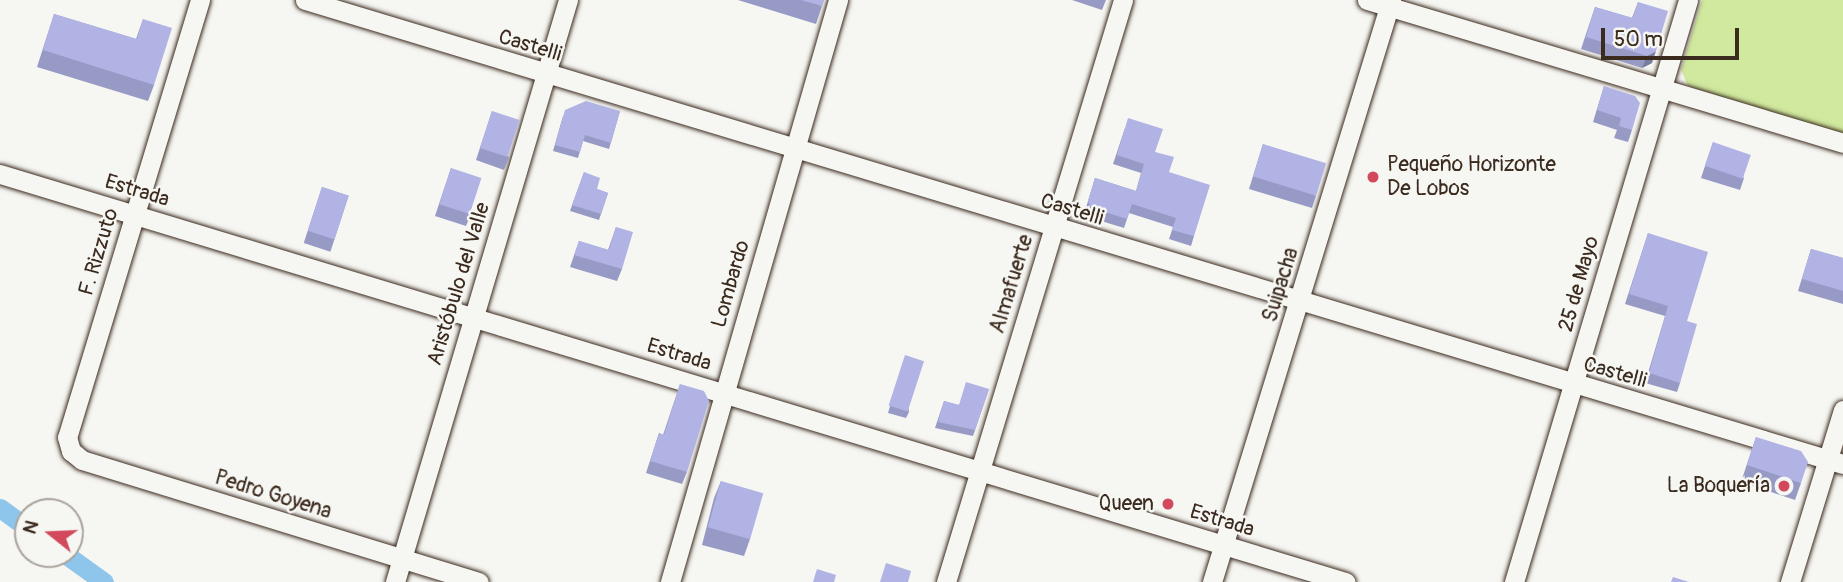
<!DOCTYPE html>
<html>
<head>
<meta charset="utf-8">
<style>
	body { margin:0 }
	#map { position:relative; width:1843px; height:582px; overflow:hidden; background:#f6f6f2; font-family:Pangolin,sans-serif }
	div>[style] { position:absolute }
	.green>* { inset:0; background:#d0e99e }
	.canal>* { height:19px; margin:-9.5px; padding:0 9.5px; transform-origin:9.5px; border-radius:9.5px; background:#8dc5eb }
	.roads { filter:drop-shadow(0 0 2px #3b2a1e) drop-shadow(0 0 2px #3b2a1e) }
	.street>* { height:19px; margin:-9.5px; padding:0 9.5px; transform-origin:9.5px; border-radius:9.5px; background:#f6f6f2 }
	.wall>* { inset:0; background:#979ac4; transform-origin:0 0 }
	.shaded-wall>* { inset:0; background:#7b7da0 }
	.building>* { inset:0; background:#b0b3e4; transform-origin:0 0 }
	.dots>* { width:19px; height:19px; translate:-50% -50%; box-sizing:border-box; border:4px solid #f6f6f2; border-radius:50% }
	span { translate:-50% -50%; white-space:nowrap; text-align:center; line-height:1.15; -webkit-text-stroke:5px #f6f6f2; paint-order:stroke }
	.street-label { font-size:21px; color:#3b2a1e }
	.poi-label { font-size:21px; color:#3b2a1e }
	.left { translate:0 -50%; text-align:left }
	.right { translate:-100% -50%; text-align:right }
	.north { position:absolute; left:14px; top:498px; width:70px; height:70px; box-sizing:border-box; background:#f6f6f2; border:2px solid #aba49d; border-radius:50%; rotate:288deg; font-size:19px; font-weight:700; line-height:28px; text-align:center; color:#3b2a1e }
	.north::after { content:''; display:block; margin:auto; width:24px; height:32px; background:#d1495b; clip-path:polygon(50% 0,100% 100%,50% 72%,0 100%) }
	.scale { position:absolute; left:1601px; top:28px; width:138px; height:32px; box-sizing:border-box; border:4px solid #3b2a1e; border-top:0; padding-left:9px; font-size:21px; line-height:24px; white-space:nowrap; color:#3b2a1e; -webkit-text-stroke:5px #f6f6f2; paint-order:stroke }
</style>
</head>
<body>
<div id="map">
	<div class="green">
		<div style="clip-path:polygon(1702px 0,1843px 0,1843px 135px,1688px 86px,1681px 70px)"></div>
	</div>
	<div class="canal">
		<div style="left:0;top:508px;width:34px;rotate:36deg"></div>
		<div style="left:65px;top:554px;width:48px;rotate:35.7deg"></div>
	</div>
	<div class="roads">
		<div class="street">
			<div style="left:200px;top:0;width:457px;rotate:106.9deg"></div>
			<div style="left:67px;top:437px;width:15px;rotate:74deg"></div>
			<div style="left:71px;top:451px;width:14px;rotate:39deg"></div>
			<div style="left:82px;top:460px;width:415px;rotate:17.1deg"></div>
			<div style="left:305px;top:0;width:1606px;rotate:16.79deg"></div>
			<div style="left:1367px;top:0;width:497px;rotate:16.7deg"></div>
			<div style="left:0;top:174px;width:1406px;rotate:16.87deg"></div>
			<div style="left:395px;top:582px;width:607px;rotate:-73.45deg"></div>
			<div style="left:670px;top:582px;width:606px;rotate:-73.9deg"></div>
			<div style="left:946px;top:582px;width:608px;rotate:-73.08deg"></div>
			<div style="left:1212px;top:582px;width:609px;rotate:-72.9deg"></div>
			<div style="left:1514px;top:582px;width:607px;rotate:-73.35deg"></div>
			<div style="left:1790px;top:582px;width:180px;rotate:-72.9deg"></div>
		</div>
	</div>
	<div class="wall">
		<div style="clip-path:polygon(738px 0,824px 0,816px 24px)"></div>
		<div style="clip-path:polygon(1072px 0,1106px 0,1102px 10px)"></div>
		<div style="clip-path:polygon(1638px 2px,1652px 63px,1642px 68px,1581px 49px,1595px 7px,1632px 18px)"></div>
		<div style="clip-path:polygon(54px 14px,136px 39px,143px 19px,154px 85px,148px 101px,37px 67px)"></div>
		<div style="clip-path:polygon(1604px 86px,1632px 130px,1628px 142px,1614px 138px,1617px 130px,1593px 122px)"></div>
		<div style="clip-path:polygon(492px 111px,509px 158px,504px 170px,476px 160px)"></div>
		<div style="clip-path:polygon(620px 111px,609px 149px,583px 141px,578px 158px,553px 151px,563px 116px)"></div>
		<div style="clip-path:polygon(1125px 128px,1155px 152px,1169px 172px,1194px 236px,1191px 246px,1169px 239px,1173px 227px,1129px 213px,1124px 228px,1088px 217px,1085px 211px,1095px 178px,1136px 191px,1141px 173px,1113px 164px)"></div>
		<div style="clip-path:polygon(1713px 142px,1744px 178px,1740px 190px,1701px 178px)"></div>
		<div style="clip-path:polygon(1263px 144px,1316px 196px,1312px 208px,1249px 189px)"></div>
		<div style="clip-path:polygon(451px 168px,471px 214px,466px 226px,435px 216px)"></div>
		<div style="clip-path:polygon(584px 172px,597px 189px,608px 193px,599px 220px,570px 211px)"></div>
		<div style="left:322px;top:187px;width:28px;height:59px;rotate:18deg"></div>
		<div style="clip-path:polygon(616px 227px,622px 269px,617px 281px,570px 267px,579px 241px,608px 250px)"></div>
		<div style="clip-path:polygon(1648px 233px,1687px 321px,1680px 383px,1677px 392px,1645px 383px,1665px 316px,1625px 304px)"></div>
		<div style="clip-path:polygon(1811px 249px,1843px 258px,1843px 304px,1798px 291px)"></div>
		<div style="clip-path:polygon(903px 362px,909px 412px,906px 418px,888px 413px)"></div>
		<div style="clip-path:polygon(680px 384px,687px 472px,682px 484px,646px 473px,659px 433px,663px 435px)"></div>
		<div style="clip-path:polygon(989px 389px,973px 436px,935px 428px,944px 401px,958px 405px)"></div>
		<div style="clip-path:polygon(1756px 437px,1801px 483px,1795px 500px,1741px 482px)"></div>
		<div style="clip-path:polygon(721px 481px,750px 539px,744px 556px,702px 545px,714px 498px)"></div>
	</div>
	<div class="shaded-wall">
		<div style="clip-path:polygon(1656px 51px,1652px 63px,1642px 68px,1647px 56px)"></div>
	</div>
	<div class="building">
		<div style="clip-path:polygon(801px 0,824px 0,822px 6px)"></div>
		<div style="clip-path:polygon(1638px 2px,1668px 11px,1656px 51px,1647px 56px,1586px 37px,1595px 7px,1633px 18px)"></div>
		<div style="clip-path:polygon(54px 14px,137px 39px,143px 19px,172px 28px,154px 85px,43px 50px)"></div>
		<div style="clip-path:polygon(1604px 86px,1635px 96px,1640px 103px,1632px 130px,1619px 126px,1621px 118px,1597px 110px)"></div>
		<div style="clip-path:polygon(586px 101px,620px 111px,611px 143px,585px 135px,580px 152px,555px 145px,565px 110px)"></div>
		<div style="left:492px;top:111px;width:29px;height:39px;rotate:18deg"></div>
		<div style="clip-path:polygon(1128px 118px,1163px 129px,1155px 152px,1174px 157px,1169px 172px,1210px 185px,1194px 236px,1172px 230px,1176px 218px,1132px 204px,1127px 219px,1092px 208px,1088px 201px,1095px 178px,1136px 191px,1144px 164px,1117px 155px)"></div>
		<div style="left:1713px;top:142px;width:40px;height:25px;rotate:19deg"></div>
		<div style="left:1263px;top:144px;width:66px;height:34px;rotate:17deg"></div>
		<div style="left:451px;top:168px;width:32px;height:38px;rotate:18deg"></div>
		<div style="clip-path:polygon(584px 172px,600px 178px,597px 189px,608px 193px,601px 214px,572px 205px)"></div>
		<div style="left:322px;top:187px;width:28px;height:46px;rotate:18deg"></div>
		<div style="clip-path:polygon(616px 227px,633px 232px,622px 269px,574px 255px,579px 241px,609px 250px)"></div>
		<div style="clip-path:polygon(1648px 233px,1708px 252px,1687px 321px,1697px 324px,1680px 383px,1649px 373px,1668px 306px,1629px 294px)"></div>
		<div style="clip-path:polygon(1811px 249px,1843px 258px,1843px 291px,1802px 279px)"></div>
		<div style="left:905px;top:355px;width:20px;height:53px;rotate:18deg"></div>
		<div style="clip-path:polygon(966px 382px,989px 389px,975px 430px,938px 422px,944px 401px,959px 405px)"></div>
		<div style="clip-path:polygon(680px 384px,704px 391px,709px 401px,687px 472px,650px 461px,659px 433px,664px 435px)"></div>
		<div style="clip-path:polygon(1756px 437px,1801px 451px,1808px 462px,1801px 483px,1747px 465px)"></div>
		<div style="left:721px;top:481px;width:44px;height:48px;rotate:16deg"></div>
		<div style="clip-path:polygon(886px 563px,911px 571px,908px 582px,880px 582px)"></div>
		<div style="clip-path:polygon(817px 569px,836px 575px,834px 582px,813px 582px)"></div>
		<div style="clip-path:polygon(1673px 577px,1689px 582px,1671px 582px)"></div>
	</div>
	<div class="dots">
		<div style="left:1373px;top:177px;background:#d1495b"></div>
		<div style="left:1784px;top:486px;background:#d1495b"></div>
		<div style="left:1168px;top:504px;background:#d1495b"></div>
	</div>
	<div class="street-label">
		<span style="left:530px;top:46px;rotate:17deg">Castelli</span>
		<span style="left:137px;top:191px;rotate:17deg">Estrada</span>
		<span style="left:1072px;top:210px;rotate:17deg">Castelli</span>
		<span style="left:99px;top:252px;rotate:-73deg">F. Rizzuto</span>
		<span style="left:459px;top:284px;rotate:-73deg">Aristóbulo del Valle</span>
		<span style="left:731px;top:284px;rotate:-74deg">Lombardo</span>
		<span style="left:1012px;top:284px;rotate:-73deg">Almafuerte</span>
		<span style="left:1579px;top:284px;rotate:-74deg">25 de Mayo</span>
		<span style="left:1281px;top:285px;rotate:-73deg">Suipacha</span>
		<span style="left:679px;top:355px;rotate:17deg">Estrada</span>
		<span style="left:1615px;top:373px;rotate:16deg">Castelli</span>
		<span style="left:273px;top:495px;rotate:17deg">Pedro Goyena</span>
		<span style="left:1222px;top:521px;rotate:17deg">Estrada</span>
	</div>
	<div class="poi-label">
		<span class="left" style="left:1387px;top:177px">Pequeño Horizonte<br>De Lobos</span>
		<span class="right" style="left:1770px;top:486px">La Boquería</span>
		<span class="right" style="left:1154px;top:504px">Queen</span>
	</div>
	<div class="north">N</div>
	<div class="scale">50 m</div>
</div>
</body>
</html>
